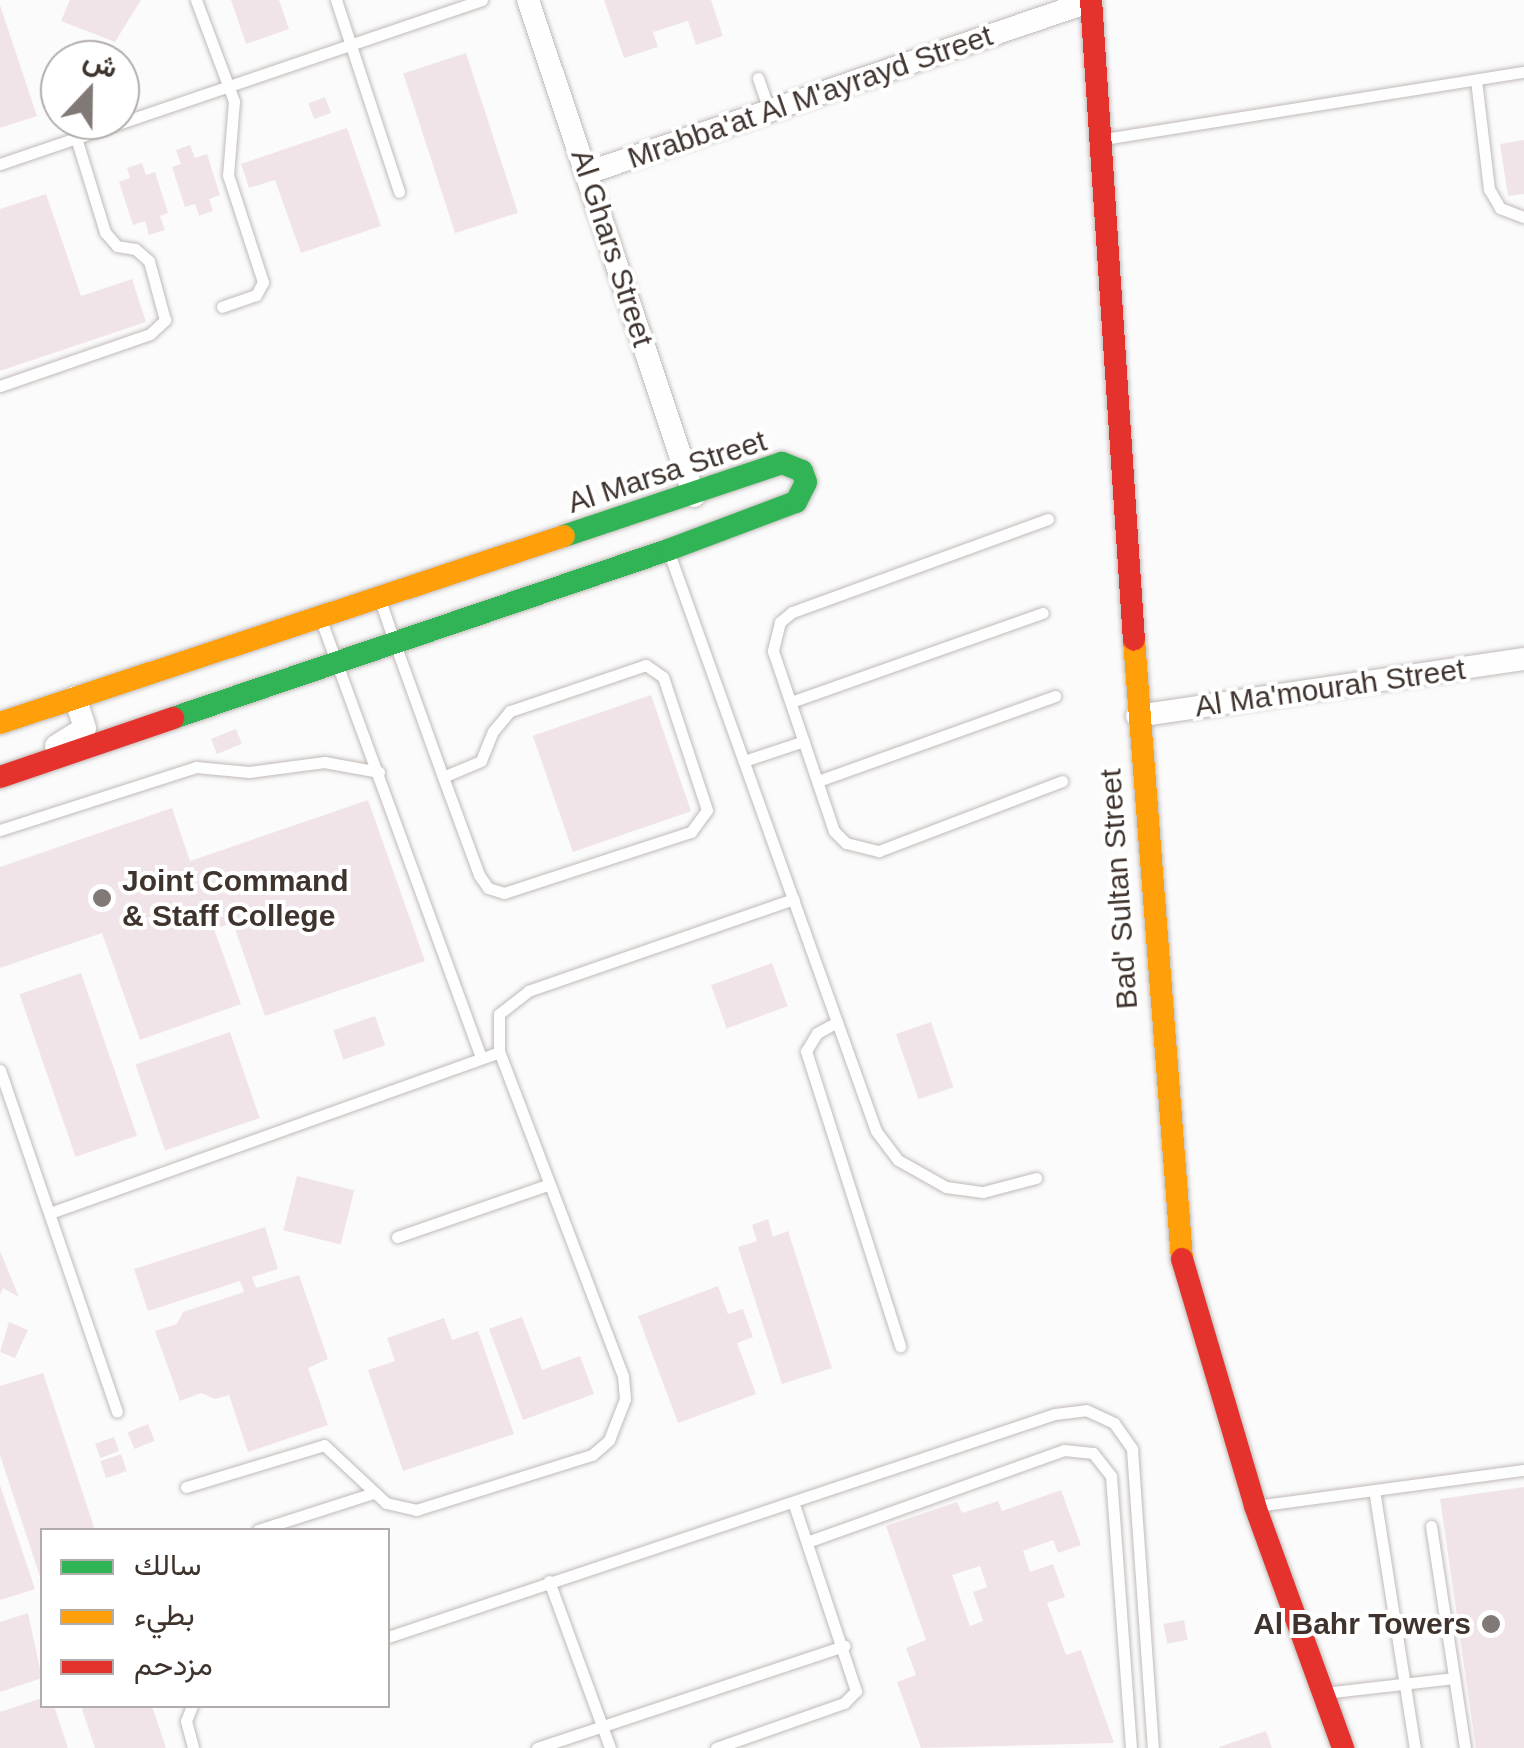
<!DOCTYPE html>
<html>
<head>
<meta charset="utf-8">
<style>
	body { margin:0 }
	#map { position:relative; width:1524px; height:1748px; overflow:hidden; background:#fbfbfb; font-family:Arial,Vazirmatn,sans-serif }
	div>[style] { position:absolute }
	.building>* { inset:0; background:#f1e4e8; transform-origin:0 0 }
	.roads { filter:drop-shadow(0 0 2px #c0bab7) drop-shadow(0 0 2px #c0bab7) }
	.lane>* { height:11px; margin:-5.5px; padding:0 5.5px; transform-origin:5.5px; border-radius:5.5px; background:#fefefe }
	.street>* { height:22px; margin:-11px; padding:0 11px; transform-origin:11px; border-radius:11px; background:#fefefe }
	.fast>* { height:22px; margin:-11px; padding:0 11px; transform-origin:11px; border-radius:11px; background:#30b455 }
	.slow>* { height:22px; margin:-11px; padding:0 11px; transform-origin:11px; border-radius:11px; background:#ff9f0a }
	.jam>* { height:22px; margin:-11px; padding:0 11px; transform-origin:11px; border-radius:11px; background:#e5322d }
	.dots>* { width:28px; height:28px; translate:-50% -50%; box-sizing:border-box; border:5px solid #fff; border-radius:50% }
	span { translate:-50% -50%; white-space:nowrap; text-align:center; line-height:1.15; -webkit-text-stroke:8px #fff; paint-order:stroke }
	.street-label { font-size:30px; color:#3f332d }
	.poi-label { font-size:30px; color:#3f332d; font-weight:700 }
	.left { translate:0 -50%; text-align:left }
	.right { translate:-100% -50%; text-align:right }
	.legend { position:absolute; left:40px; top:1528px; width:350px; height:180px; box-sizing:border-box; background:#fff; border:2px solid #b2adab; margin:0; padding:12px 18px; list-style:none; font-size:30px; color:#3f332d }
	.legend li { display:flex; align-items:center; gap:20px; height:50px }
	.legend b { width:50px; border:2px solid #b2adab }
	.north { position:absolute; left:40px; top:40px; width:100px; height:100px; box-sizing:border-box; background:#fff; border:2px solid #b2adab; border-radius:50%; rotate:22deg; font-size:28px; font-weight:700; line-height:40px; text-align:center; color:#3f332d }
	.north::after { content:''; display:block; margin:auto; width:35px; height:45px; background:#817975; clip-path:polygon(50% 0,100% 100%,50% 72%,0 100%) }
</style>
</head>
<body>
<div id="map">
	<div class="building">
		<div style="clip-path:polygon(70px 0,141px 0,115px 42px,61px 21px)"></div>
		<div style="clip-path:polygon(231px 0,279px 0,289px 29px,246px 44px)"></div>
		<div style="clip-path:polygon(604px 0,711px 0,723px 36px,696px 45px,688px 21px,653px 32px,658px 47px,624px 58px)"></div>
		<div style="clip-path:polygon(0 5px,37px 116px,0 128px)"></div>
		<div style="left:466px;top:53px;width:168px;height:66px;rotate:72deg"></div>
		<div style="left:325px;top:97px;width:17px;height:18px;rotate:69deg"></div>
		<div style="clip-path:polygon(347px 128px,381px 226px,301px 253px,275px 180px,249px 188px,241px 164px)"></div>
		<div style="clip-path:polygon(1524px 140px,1524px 194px,1508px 196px,1500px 144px)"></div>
		<div style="clip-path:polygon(190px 145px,195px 158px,207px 154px,220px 195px,209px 199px,213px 211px,199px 216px,195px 204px,185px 207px,172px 167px,181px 164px,176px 150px)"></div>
		<div style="clip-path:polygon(142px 163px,146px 175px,155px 172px,168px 213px,160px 216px,165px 230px,149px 235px,145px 221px,133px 225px,119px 182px,130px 178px,127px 168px)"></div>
		<div style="clip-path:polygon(46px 194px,81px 296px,132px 279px,146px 322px,0 371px,0 209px)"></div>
		<div style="left:651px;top:695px;width:123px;height:125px;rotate:71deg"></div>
		<div style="left:236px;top:729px;width:16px;height:27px;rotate:68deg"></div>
		<div style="clip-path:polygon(368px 800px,425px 961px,265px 1016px,233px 923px,214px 929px,241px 1004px,140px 1040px,102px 933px,0 968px,0 867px,172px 808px,190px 861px)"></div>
		<div style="left:772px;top:963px;width:46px;height:65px;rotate:70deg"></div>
		<div style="left:81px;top:973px;width:172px;height:65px;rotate:71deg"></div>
		<div style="left:375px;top:1016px;width:31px;height:44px;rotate:71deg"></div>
		<div style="left:931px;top:1022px;width:69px;height:37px;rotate:71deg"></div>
		<div style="left:230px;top:1032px;width:91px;height:100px;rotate:71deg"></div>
		<div style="left:297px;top:1176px;width:59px;height:56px;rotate:14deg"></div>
		<div style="clip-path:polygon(768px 1219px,773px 1237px,788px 1231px,832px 1368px,782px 1384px,738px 1247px,757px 1241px,752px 1225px)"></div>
		<div style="clip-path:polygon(265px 1227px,278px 1269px,252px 1277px,256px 1288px,299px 1275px,328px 1359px,308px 1368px,328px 1425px,248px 1452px,229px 1395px,215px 1399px,201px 1393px,180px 1401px,155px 1331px,177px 1324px,183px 1312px,244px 1292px,240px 1281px,148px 1311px,134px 1269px)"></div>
		<div style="clip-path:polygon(0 1251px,19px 1297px,3px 1288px,0 1295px)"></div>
		<div style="clip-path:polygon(718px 1286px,728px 1314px,743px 1309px,753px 1337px,737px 1343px,756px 1394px,678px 1423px,638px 1316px)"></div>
		<div style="clip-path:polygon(522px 1317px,542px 1370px,580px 1356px,594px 1394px,523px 1420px,489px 1329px)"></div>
		<div style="clip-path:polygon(444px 1318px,452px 1340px,478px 1331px,514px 1434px,403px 1471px,368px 1370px,395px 1361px,387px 1338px)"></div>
		<div style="clip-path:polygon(9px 1322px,28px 1330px,15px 1358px,0 1352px)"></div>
		<div style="clip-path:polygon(43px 1373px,95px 1530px,42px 1530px,42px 1583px,0 1455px,0 1386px)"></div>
		<div style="left:148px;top:1424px;width:18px;height:22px;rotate:68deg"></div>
		<div style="left:114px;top:1437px;width:15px;height:20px;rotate:70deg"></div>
		<div style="left:121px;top:1454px;width:18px;height:22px;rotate:71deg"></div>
		<div style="clip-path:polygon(0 1485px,35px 1589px,0 1600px)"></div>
		<div style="clip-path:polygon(1524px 1487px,1524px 1748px,1476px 1748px,1440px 1499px)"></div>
		<div style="clip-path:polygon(evenodd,1061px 1490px,1081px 1545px,1058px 1553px,1053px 1540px,1023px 1551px,1030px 1572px,1053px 1564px,1065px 1597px,1047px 1603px,1066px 1655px,1081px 1650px,1114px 1743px,921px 1748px,897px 1682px,916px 1675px,906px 1648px,926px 1640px,886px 1526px,957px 1502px,962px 1513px,998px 1501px,1002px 1511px,1061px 1490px,980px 1566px,987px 1587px,973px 1592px,983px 1621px,970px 1626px,952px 1575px,980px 1566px)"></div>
		<div style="clip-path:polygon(28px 1613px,42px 1678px,0 1692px,0 1622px)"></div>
		<div style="left:1184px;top:1620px;width:20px;height:21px;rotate:79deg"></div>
		<div style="clip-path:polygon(42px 1698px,42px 1706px,54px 1706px,68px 1748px,0 1748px,0 1712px)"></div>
		<div style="clip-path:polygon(81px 1706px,152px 1706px,166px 1748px,95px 1748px)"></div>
		<div style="clip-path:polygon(1266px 1731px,1272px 1748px,1219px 1748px,1219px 1747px)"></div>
	</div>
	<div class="roads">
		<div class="lane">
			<div style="left:196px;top:0;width:108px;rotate:69.4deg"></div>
			<div style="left:234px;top:101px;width:74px;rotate:94.6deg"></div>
			<div style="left:228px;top:175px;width:113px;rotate:71.9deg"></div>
			<div style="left:263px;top:282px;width:15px;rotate:118deg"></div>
			<div style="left:256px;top:295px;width:36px;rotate:161deg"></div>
			<div style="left:336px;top:0;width:202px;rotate:71.8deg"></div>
			<div style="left:758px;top:78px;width:34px;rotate:71deg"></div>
			<div style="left:1476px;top:80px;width:110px;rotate:83.2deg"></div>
			<div style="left:1489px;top:189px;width:22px;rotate:60deg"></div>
			<div style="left:1500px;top:208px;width:26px;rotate:21deg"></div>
			<div style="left:1104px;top:139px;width:425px;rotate:-9.1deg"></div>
			<div style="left:0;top:164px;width:509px;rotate:-18.79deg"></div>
			<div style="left:0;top:386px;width:159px;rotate:-19.1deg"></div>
			<div style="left:150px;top:334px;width:21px;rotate:-43deg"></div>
			<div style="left:165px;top:320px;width:61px;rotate:-105.2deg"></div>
			<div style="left:149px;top:261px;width:18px;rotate:-139deg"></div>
			<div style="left:135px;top:249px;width:18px;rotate:-171deg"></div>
			<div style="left:117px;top:246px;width:18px;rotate:-131deg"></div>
			<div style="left:105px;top:232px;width:98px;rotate:-107.1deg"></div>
			<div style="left:1048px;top:519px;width:272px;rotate:160deg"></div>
			<div style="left:792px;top:612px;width:16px;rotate:140deg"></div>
			<div style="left:780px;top:622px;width:30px;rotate:104deg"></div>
			<div style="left:773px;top:651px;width:190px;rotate:71.3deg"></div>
			<div style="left:834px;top:831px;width:17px;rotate:45deg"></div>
			<div style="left:846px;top:843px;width:34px;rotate:14deg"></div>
			<div style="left:879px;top:851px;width:196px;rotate:-20.9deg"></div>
			<div style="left:668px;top:550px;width:617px;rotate:70.3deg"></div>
			<div style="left:876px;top:1131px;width:36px;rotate:53deg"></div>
			<div style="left:898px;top:1160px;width:55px;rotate:29.4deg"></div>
			<div style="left:946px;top:1187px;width:37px;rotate:8deg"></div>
			<div style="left:983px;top:1192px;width:55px;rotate:-14.8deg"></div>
			<div style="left:379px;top:597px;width:46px;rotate:71.2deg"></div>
			<div style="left:394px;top:641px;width:145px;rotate:70.2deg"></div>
			<div style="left:443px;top:777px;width:104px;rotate:69.8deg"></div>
			<div style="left:479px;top:875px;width:16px;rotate:55deg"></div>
			<div style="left:488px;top:888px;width:17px;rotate:17deg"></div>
			<div style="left:504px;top:893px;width:197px;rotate:-18.1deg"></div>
			<div style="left:691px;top:832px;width:27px;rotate:-54deg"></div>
			<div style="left:707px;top:810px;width:140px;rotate:-108.3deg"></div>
			<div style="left:663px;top:677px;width:21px;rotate:-145deg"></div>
			<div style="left:646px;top:665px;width:144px;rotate:161.3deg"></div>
			<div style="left:510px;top:711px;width:26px;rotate:130deg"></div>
			<div style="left:493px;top:731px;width:32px;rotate:112deg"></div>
			<div style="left:481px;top:761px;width:41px;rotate:157.2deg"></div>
			<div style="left:321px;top:620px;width:466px;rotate:69.9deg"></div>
			<div style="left:791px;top:702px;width:267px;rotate:-19.5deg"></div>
			<div style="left:744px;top:761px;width:63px;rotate:-18.4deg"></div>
			<div style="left:818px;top:781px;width:252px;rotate:-19.7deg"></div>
			<div style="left:0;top:830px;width:206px;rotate:-17.8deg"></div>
			<div style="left:196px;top:767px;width:53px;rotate:5.4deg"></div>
			<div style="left:249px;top:772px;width:76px;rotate:-7.6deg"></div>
			<div style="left:324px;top:762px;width:56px;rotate:10.3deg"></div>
			<div style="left:837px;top:1022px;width:23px;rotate:151deg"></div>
			<div style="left:817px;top:1033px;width:21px;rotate:121deg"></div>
			<div style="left:806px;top:1051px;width:310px;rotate:72.3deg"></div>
			<div style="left:0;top:1070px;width:361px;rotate:71.1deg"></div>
			<div style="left:50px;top:1213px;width:477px;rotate:-19.7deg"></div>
			<div style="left:397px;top:1237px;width:159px;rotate:-19.1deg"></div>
			<div style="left:186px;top:1487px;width:144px;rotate:-16.9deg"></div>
			<div style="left:324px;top:1445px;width:85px;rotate:43.1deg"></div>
			<div style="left:386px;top:1503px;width:31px;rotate:13deg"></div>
			<div style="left:416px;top:1510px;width:184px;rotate:-17.4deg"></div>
			<div style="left:592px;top:1455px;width:23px;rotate:-41deg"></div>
			<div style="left:609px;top:1440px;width:44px;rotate:-68.7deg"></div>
			<div style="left:625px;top:1399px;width:23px;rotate:-95deg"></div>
			<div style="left:623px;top:1376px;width:347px;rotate:-110.9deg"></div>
			<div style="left:499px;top:1052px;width:38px;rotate:-90deg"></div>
			<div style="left:499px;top:1014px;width:37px;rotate:-38deg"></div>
			<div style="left:528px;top:991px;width:281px;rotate:-19.1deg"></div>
			<div style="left:1374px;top:1490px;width:261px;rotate:81deg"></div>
			<div style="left:1256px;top:1506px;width:270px;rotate:-7.7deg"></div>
			<div style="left:1431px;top:1526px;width:225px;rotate:81.3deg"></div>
			<div style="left:258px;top:1530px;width:121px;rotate:-17.8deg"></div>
			<div style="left:807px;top:1542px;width:273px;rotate:-19.7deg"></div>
			<div style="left:1064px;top:1450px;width:29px;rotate:6deg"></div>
			<div style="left:1093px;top:1453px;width:29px;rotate:52deg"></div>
			<div style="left:1111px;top:1476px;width:273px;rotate:85.8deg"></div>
			<div style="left:549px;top:1581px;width:178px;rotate:69.9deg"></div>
			<div style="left:388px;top:1637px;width:703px;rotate:-18.49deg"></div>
			<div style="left:1055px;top:1414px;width:31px;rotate:-7deg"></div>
			<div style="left:1086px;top:1410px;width:31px;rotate:25deg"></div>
			<div style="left:1114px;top:1423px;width:32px;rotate:55deg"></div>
			<div style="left:1132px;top:1449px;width:300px;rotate:86deg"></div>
			<div style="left:1324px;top:1693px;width:131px;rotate:-6.6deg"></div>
			<div style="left:192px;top:1706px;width:16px;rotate:112deg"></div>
			<div style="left:186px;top:1721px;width:28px;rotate:75deg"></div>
			<div style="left:537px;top:1748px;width:324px;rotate:-18.4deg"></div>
			<div style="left:716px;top:1748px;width:136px;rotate:-19.4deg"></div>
			<div style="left:844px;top:1703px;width:17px;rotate:-45deg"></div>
			<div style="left:856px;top:1691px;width:199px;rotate:-108.4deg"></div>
		</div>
		<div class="street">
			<div style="left:528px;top:0;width:523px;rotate:71.5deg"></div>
			<div style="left:587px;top:173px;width:533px;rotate:-18.84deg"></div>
			<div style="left:1137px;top:716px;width:391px;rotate:-8.4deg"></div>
			<div style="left:56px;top:746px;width:34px;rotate:-32deg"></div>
			<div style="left:85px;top:728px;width:32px;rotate:-108deg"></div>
		</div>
		<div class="fast">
			<div style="left:173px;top:718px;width:523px;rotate:-18.75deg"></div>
			<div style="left:668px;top:550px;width:137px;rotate:-20.6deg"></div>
			<div style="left:796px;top:502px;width:22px;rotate:-63deg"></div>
			<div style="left:806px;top:482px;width:12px;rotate:-110deg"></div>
			<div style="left:802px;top:471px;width:22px;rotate:-158deg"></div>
			<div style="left:782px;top:463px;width:230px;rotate:161.5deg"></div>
		</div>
		<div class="slow">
			<div style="left:1134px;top:640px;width:621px;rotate:85.57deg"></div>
			<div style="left:0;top:723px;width:594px;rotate:-18.34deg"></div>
		</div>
		<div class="jam">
			<div style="left:1091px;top:0;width:641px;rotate:86.16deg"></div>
			<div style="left:0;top:777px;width:183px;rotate:-18.8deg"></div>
			<div style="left:1182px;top:1259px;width:258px;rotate:73.5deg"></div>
			<div style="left:1255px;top:1506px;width:258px;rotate:70deg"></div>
		</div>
	</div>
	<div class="dots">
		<div style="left:102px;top:898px;background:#817975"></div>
		<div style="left:1491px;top:1624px;background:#817975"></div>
	</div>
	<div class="street-label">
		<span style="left:810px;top:97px;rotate:-19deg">Mrabba'at Al M'ayrayd Street</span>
		<span style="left:612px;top:248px;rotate:72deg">Al Ghars Street</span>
		<span style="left:667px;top:472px;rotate:-18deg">Al Marsa Street</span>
		<span style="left:1330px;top:688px;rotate:-8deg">Al Ma'mourah Street</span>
		<span style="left:1119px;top:889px;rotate:-94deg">Bad' Sultan Street</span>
	</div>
	<div class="poi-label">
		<span class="left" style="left:122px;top:898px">Joint Command<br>&amp; Staff College</span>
		<span class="right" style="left:1471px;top:1624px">Al Bahr Towers</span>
	</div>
	<ul class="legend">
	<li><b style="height:12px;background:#30b455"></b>سالك</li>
	<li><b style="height:12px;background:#ff9f0a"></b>بطيء</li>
	<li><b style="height:12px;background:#e5322d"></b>مزدحم</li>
	</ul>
	<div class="north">ش</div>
</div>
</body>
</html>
